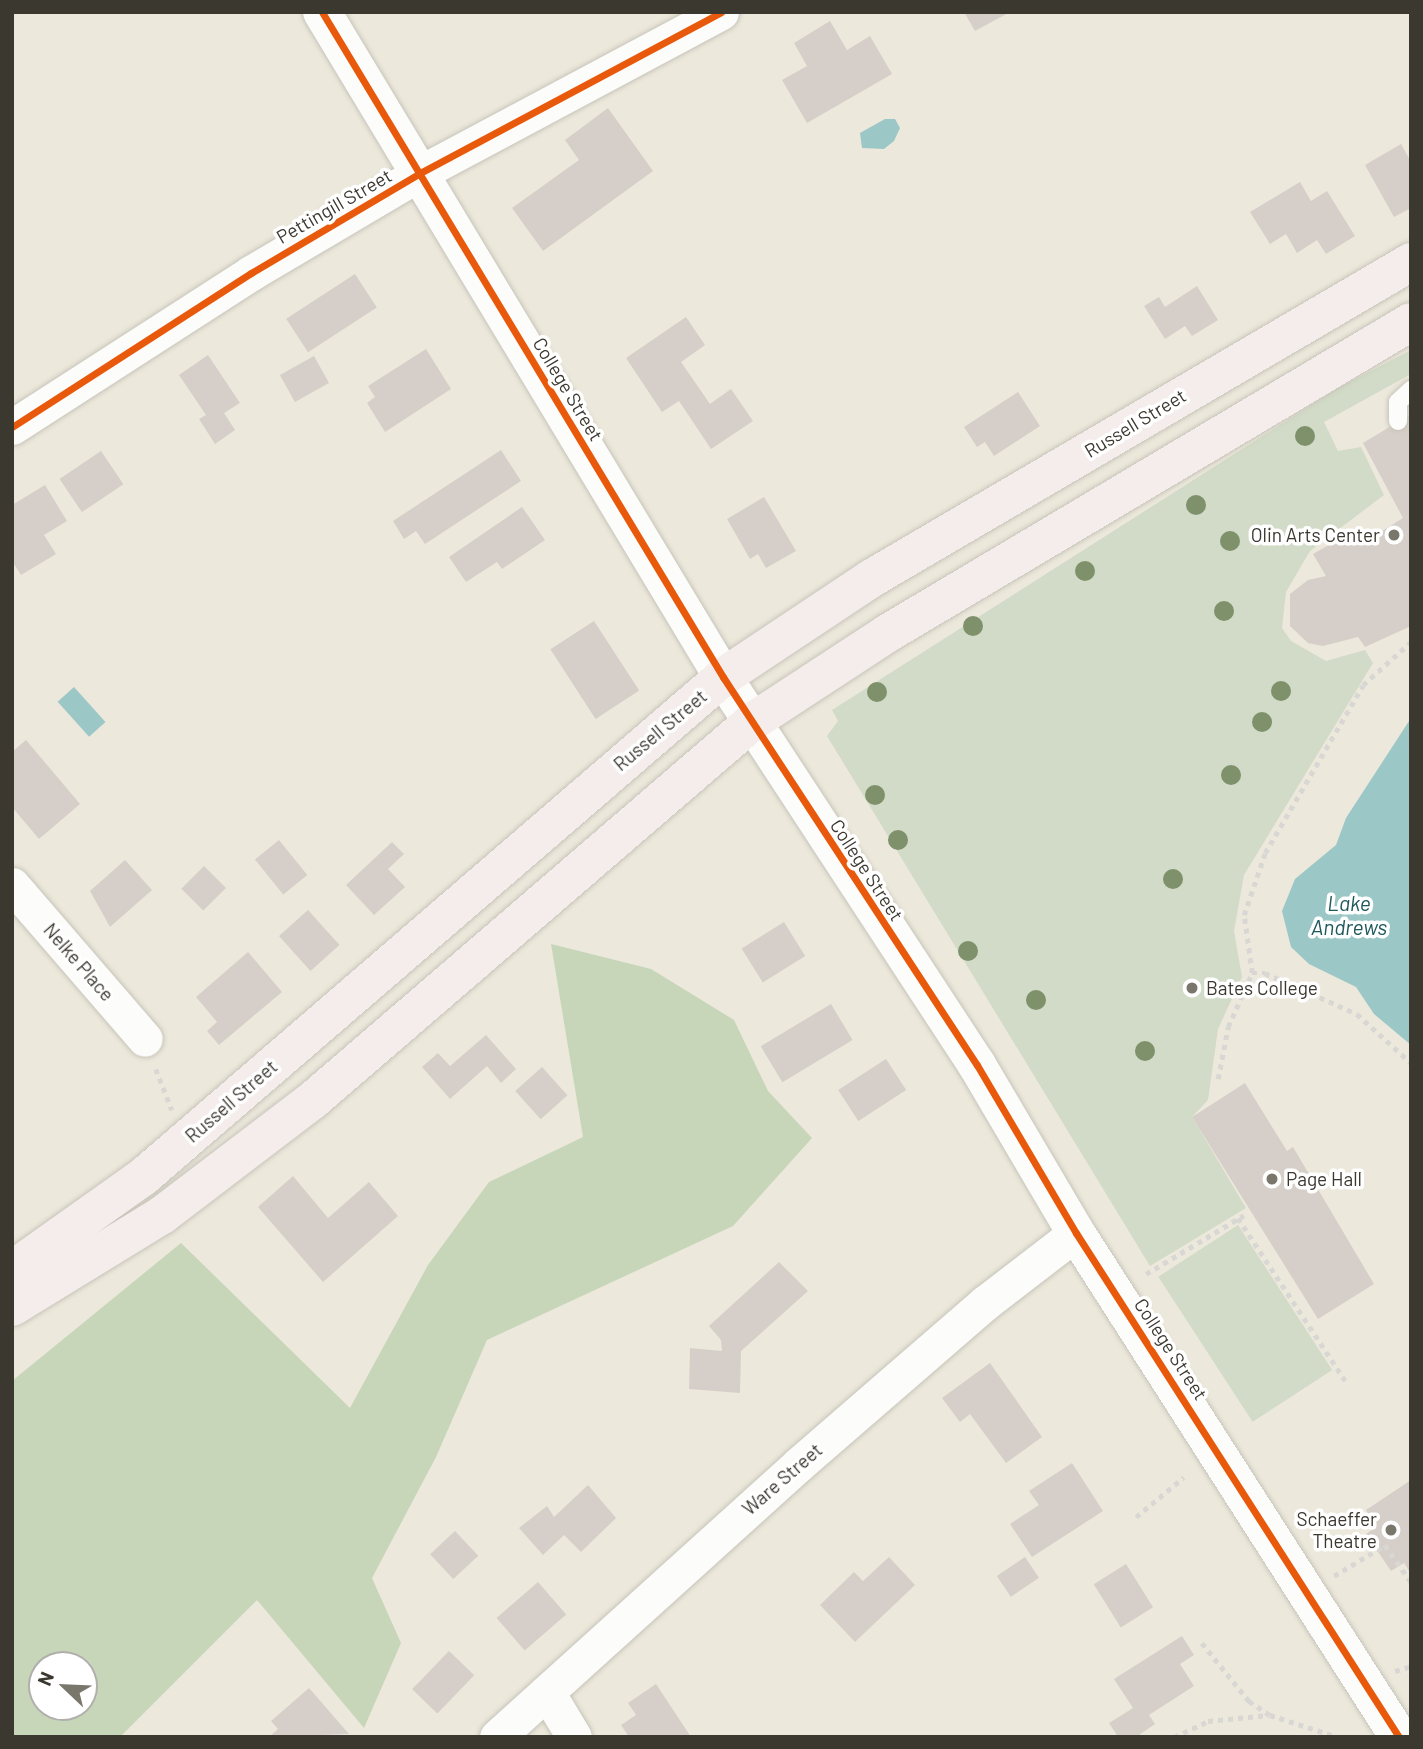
<!DOCTYPE html>
<html>
<head>
<meta charset="utf-8">
<style>
	body { margin:0 }
	#map { position:relative; width:1423px; height:1749px; overflow:hidden; background:#ece8db; font-family:Barlow,sans-serif }
	div>[style] { position:absolute }
	.green>* { inset:0; background:#d2dbc7; transform-origin:0 0 }
	.forest>* { inset:0; background:#c7d6b9 }
	.water>* { inset:0; background:#9bc7c6; transform-origin:0 0 }
	.building>* { inset:0; background:#d6cfc9; transform-origin:0 0 }
	.path>* { height:4.5px; margin-top:-2.25px; transform-origin:0; background:repeating-linear-gradient(90deg,#d8d7d3 0 5px,transparent 0 10px) }
	.roads { filter:drop-shadow(0 0 2px #c7c4ba) drop-shadow(0 0 2px #c7c4ba) }
	.lane>* { height:18px; margin:-9px; padding:0 9px; transform-origin:9px; border-radius:9px; background:#fcfcfa }
	.street>* { height:35px; margin:-17.5px; padding:0 17.5px; transform-origin:17.5px; border-radius:17.5px; background:#fcfcfa }
	.secondary>* { height:38px; margin:-19px; padding:0 19px; transform-origin:19px; border-radius:19px; background:#fcfcfa }
	.primary>* { height:38px; margin:-19px; padding:0 19px; transform-origin:19px; border-radius:19px; background:#f4edec }
	.cycleway>* { height:7px; margin:-3.5px; padding:0 3.5px; transform-origin:3.5px; border-radius:3.5px; background:#e8590c }
	.trees>* { width:20px; height:20px; margin:-10px; border-radius:50%; background:#7e916b }
	.dots>* { width:19px; height:19px; translate:-50% -50%; box-sizing:border-box; border:4px solid #fff; border-radius:50% }
	span { translate:-50% -50%; white-space:nowrap; text-align:center; line-height:1.15; -webkit-text-stroke:7px #fff; paint-order:stroke }
	.street-label { font-size:19px; color:#3b3830 }
	.poi-label { font-size:19px; color:#3b3830 }
	.right { translate:-100% -50%; text-align:right }
	.left { translate:0 -50%; text-align:left }
	.water-label { font-size:21px; color:#20585c; font-style:italic }
	.frame { position:absolute; inset:0; border:14px solid #3b3830; pointer-events:none }
	.north { position:absolute; left:28px; top:1651px; width:70px; height:70px; box-sizing:border-box; background:#fff; border:2px solid #b1afac; border-radius:50%; rotate:293deg; font-size:19px; font-weight:700; line-height:28px; text-align:center; color:#3b3830 }
	.north::after { content:''; display:block; margin:auto; width:24px; height:32px; background:#79766c; clip-path:polygon(50% 0,100% 100%,50% 72%,0 100%) }
</style>
</head>
<body>
<div id="map">
	<div class="green">
		<div style="clip-path:polygon(1411px 350px,1411px 374px,1324px 422px,1338px 451px,1361px 447px,1384px 495px,1310px 551px,1286px 592px,1282px 628px,1291px 641px,1326px 661px,1365px 650px,1373px 663px,1244px 875px,1234px 931px,1242px 977px,1218px 1029px,1208px 1100px,1192px 1117px,1246px 1208px,1150px 1266px,827px 736px,838px 721px,832px 710px,1338px 388px)"></div>
		<div style="left:1238px;top:1225px;width:173px;height:95px;rotate:57deg"></div>
	</div>
	<div class="forest">
		<div style="clip-path:polygon(evenodd,551px 944px,651px 969px,734px 1020px,768px 1091px,812px 1138px,733px 1226px,487px 1340px,436px 1457px,372px 1578px,401px 1643px,364px 1728px,257px 1600px,120px 1737px,12px 1737px,12px 1381px,181px 1243px,350px 1408px,428px 1265px,489px 1182px,583px 1137px,551px 944px,42px 1665px,84px 1665px,84px 1707px,42px 1707px,42px 1665px)"></div>
	</div>
	<div class="water">
		<div style="clip-path:polygon(885px 119px,895px 119px,900px 128px,894px 141px,884px 149px,862px 148px,860px 133px)"></div>
		<div style="left:74px;top:687px;width:47px;height:22px;rotate:48deg"></div>
		<div style="clip-path:polygon(1411px 718px,1411px 1045px,1374px 1014px,1356px 987px,1309px 964px,1291px 947px,1282px 911px,1295px 879px,1336px 845px,1346px 818px)"></div>
	</div>
	<div class="building">
		<div style="clip-path:polygon(964px 12px,1010px 12px,975px 31px)"></div>
		<div style="clip-path:polygon(830px 21px,847px 50px,870px 36px,892px 74px,807px 123px,782px 80px,807px 66px,794px 43px)"></div>
		<div style="clip-path:polygon(608px 108px,653px 171px,543px 251px,512px 208px,579px 160px,565px 140px)"></div>
		<div style="clip-path:polygon(1401px 144px,1411px 162px,1411px 208px,1394px 217px,1365px 165px)"></div>
		<div style="clip-path:polygon(1300px 182px,1311px 201px,1327px 191px,1355px 236px,1326px 254px,1317px 240px,1297px 253px,1286px 234px,1270px 244px,1250px 212px)"></div>
		<div style="left:355px;top:274px;width:40px;height:82px;rotate:57deg"></div>
		<div style="clip-path:polygon(1197px 286px,1218px 320px,1192px 336px,1185px 326px,1165px 339px,1144px 306px,1159px 297px,1165px 307px)"></div>
		<div style="clip-path:polygon(686px 317px,705px 345px,681px 362px,710px 404px,731px 389px,753px 421px,711px 449px,679px 401px,662px 412px,626px 358px)"></div>
		<div style="clip-path:polygon(426px 349px,451px 389px,385px 432px,367px 403px,375px 397px,368px 386px)"></div>
		<div style="clip-path:polygon(208px 355px,240px 403px,224px 413px,235px 430px,215px 444px,199px 419px,206px 415px,179px 375px)"></div>
		<div style="left:314px;top:356px;width:31px;height:39px;rotate:61deg"></div>
		<div style="clip-path:polygon(1018px 392px,1040px 426px,994px 456px,985px 442px,977px 447px,964px 427px)"></div>
		<div style="clip-path:polygon(1411px 414px,1411px 626px,1365px 647px,1358px 637px,1323px 646px,1308px 643px,1290px 626px,1290px 594px,1308px 580px,1326px 576px,1313px 554px,1359px 528px,1366px 541px,1403px 518px,1363px 443px)"></div>
		<div style="clip-path:polygon(501px 450px,521px 481px,425px 544px,416px 531px,404px 539px,393px 521px)"></div>
		<div style="left:101px;top:451px;width:40px;height:50px;rotate:56deg"></div>
		<div style="clip-path:polygon(45px 485px,67px 521px,44px 535px,56px 554px,21px 575px,12px 561px,12px 505px)"></div>
		<div style="clip-path:polygon(764px 497px,796px 551px,766px 568px,758px 554px,750px 559px,727px 519px)"></div>
		<div style="clip-path:polygon(522px 507px,545px 540px,502px 569px,497px 562px,466px 582px,449px 557px)"></div>
		<div style="left:594px;top:621px;width:83px;height:52px;rotate:57deg"></div>
		<div style="clip-path:polygon(26px 740px,80px 804px,39px 839px,12px 807px,12px 752px)"></div>
		<div style="left:279px;top:840px;width:45px;height:31px;rotate:51deg"></div>
		<div style="clip-path:polygon(392px 842px,404px 854px,388px 869px,405px 887px,374px 915px,346px 885px)"></div>
		<div style="clip-path:polygon(125px 860px,152px 890px,110px 927px,90px 891px)"></div>
		<div style="left:204px;top:866px;width:31px;height:32px;rotate:45deg"></div>
		<div style="left:308px;top:910px;width:47px;height:39px;rotate:48deg"></div>
		<div style="left:784px;top:922px;width:40px;height:50px;rotate:58deg"></div>
		<div style="clip-path:polygon(248px 952px,282px 992px,219px 1045px,207px 1031px,217px 1022px,196px 997px)"></div>
		<div style="left:831px;top:1004px;width:42px;height:82px;rotate:59deg"></div>
		<div style="clip-path:polygon(486px 1035px,516px 1069px,501px 1083px,487px 1066px,450px 1099px,422px 1067px,438px 1053px,450px 1066px)"></div>
		<div style="left:886px;top:1059px;width:37px;height:57px;rotate:57deg"></div>
		<div style="left:542px;top:1067px;width:38px;height:36px;rotate:48deg"></div>
		<div style="clip-path:polygon(1245px 1083px,1287px 1151px,1293px 1147px,1374px 1284px,1318px 1319px,1192px 1117px)"></div>
		<div style="clip-path:polygon(293px 1176px,328px 1218px,369px 1182px,398px 1216px,323px 1282px,258px 1207px)"></div>
		<div style="clip-path:polygon(779px 1262px,808px 1291px,741px 1351px,740px 1393px,689px 1389px,690px 1348px,722px 1351px,721px 1340px,709px 1326px)"></div>
		<div style="clip-path:polygon(990px 1363px,1042px 1437px,1006px 1463px,970px 1414px,960px 1422px,942px 1398px)"></div>
		<div style="clip-path:polygon(1072px 1463px,1103px 1511px,1032px 1557px,1010px 1524px,1039px 1505px,1029px 1491px)"></div>
		<div style="clip-path:polygon(1411px 1480px,1411px 1574px,1404px 1563px,1391px 1571px,1366px 1534px,1376px 1527px,1366px 1510px)"></div>
		<div style="clip-path:polygon(588px 1485px,616px 1518px,581px 1552px,564px 1535px,543px 1555px,519px 1528px,547px 1506px,554px 1517px)"></div>
		<div style="left:455px;top:1531px;width:34px;height:34px;rotate:47deg"></div>
		<div style="clip-path:polygon(889px 1557px,915px 1585px,855px 1642px,820px 1605px,854px 1572px,863px 1581px)"></div>
		<div style="left:1025px;top:1557px;width:25px;height:34px;rotate:56deg"></div>
		<div style="left:1126px;top:1564px;width:51px;height:38px;rotate:58deg"></div>
		<div style="left:538px;top:1582px;width:43px;height:55px;rotate:49deg"></div>
		<div style="clip-path:polygon(1182px 1636px,1194px 1655px,1180px 1664px,1194px 1686px,1149px 1715px,1155px 1724px,1136px 1737px,1118px 1737px,1109px 1723px,1133px 1708px,1114px 1679px)"></div>
		<div style="left:449px;top:1651px;width:35px;height:53px;rotate:44deg"></div>
		<div style="clip-path:polygon(656px 1684px,691px 1737px,629px 1737px,621px 1725px,636px 1715px,628px 1703px)"></div>
		<div style="clip-path:polygon(309px 1688px,349px 1734px,269px 1737px,278px 1729px,271px 1721px)"></div>
	</div>
	<div class="path">
		<div style="left:1252px;top:973px;width:59px;rotate:-97.9deg"></div>
		<div style="left:1244px;top:915px;width:65px;rotate:-71.3deg"></div>
		<div style="left:1265px;top:853px;width:194px;rotate:-59.7deg"></div>
		<div style="left:1363px;top:685px;width:64px;rotate:-41.9deg"></div>
		<div style="left:156px;top:1069px;width:44px;rotate:68.7deg"></div>
		<div style="left:1218px;top:1079px;width:53px;rotate:-79.1deg"></div>
		<div style="left:1228px;top:1027px;width:59px;rotate:-66deg"></div>
		<div style="left:1252px;top:973px;width:13px"></div>
		<div style="left:1265px;top:973px;width:101px;rotate:24deg"></div>
		<div style="left:1357px;top:1014px;width:73px;rotate:42.2deg"></div>
		<div style="left:1238px;top:1218px;width:198px;rotate:56.6deg"></div>
		<div style="left:1146px;top:1274px;width:114px;rotate:-31deg"></div>
		<div style="left:1136px;top:1517px;width:62px;rotate:-39.8deg"></div>
		<div style="left:1334px;top:1576px;width:60px;rotate:-31.3deg"></div>
		<div style="left:1385px;top:1545px;width:45px;rotate:54.9deg"></div>
		<div style="left:1202px;top:1643px;width:75px;rotate:51deg"></div>
		<div style="left:1249px;top:1701px;width:25px;rotate:34deg"></div>
		<div style="left:1270px;top:1715px;width:71px;rotate:17.9deg"></div>
		<div style="left:1395px;top:1671px;width:17px;rotate:-17deg"></div>
		<div style="left:1174px;top:1737px;width:38px;rotate:-25deg"></div>
		<div style="left:1208px;top:1721px;width:61px;rotate:-5.6deg"></div>
	</div>
	<div class="roads">
		<div class="lane">
			<div style="left:1398px;top:421px;width:19px;rotate:-90deg"></div>
			<div style="left:1398px;top:402px;width:18px;rotate:-43deg"></div>
		</div>
		<div class="street">
			<div style="left:12px;top:427px;width:284px;rotate:-32.8deg"></div>
			<div style="left:251px;top:273px;width:196px;rotate:-30.6deg"></div>
			<div style="left:420px;top:173px;width:341px;rotate:-28.1deg"></div>
			<div style="left:12px;top:885px;width:203px;rotate:49.2deg"></div>
			<div style="left:547px;top:1692px;width:52px;rotate:59deg"></div>
			<div style="left:497px;top:1737px;width:407px;rotate:-42.1deg"></div>
			<div style="left:799px;top:1464px;width:246px;rotate:-40.9deg"></div>
			<div style="left:985px;top:1303px;width:115px;rotate:-37.6deg"></div>
		</div>
		<div class="secondary">
			<div style="left:322px;top:12px;width:777px;rotate:58.91deg"></div>
			<div style="left:723px;top:677px;width:464px;rotate:56.8deg"></div>
			<div style="left:977px;top:1065px;width:195px;rotate:59.5deg"></div>
			<div style="left:1076px;top:1233px;width:599px;rotate:57.35deg"></div>
		</div>
		<div class="primary">
			<div style="left:12px;top:1270px;width:161px;rotate:-35.4deg"></div>
			<div style="left:143px;top:1177px;width:766px;rotate:-40.76deg"></div>
			<div style="left:723px;top:677px;width:179px;rotate:-33.6deg"></div>
			<div style="left:872px;top:578px;width:625px;rotate:-30.38deg"></div>
			<div style="left:12px;top:1307px;width:176px;rotate:-31.5deg"></div>
			<div style="left:162px;top:1215px;width:190px;rotate:-37.3deg"></div>
			<div style="left:313px;top:1100px;width:579px;rotate:-40.73deg"></div>
			<div style="left:752px;top:722px;width:163px;rotate:-33.2deg"></div>
			<div style="left:888px;top:633px;width:608px;rotate:-30.74deg"></div>
		</div>
	</div>
	<div class="cycleway">
		<div style="left:322px;top:12px;width:777px;rotate:58.91deg"></div>
		<div style="left:723px;top:677px;width:464px;rotate:56.8deg"></div>
		<div style="left:977px;top:1065px;width:195px;rotate:59.5deg"></div>
		<div style="left:1076px;top:1233px;width:599px;rotate:57.35deg"></div>
		<div style="left:12px;top:427px;width:284px;rotate:-32.8deg"></div>
		<div style="left:251px;top:273px;width:196px;rotate:-30.6deg"></div>
		<div style="left:420px;top:173px;width:341px;rotate:-28.1deg"></div>
	</div>
	<div class="trees">
		<div style="left:1305px;top:436px"></div>
		<div style="left:1196px;top:505px"></div>
		<div style="left:1230px;top:541px"></div>
		<div style="left:1085px;top:571px"></div>
		<div style="left:1224px;top:611px"></div>
		<div style="left:973px;top:626px"></div>
		<div style="left:1281px;top:691px"></div>
		<div style="left:877px;top:692px"></div>
		<div style="left:1262px;top:722px"></div>
		<div style="left:1231px;top:775px"></div>
		<div style="left:875px;top:795px"></div>
		<div style="left:898px;top:840px"></div>
		<div style="left:1173px;top:879px"></div>
		<div style="left:968px;top:951px"></div>
		<div style="left:1036px;top:1000px"></div>
		<div style="left:1145px;top:1051px"></div>
	</div>
	<div class="dots">
		<div style="left:1394px;top:535px;background:#79766c"></div>
		<div style="left:1192px;top:988px;background:#79766c"></div>
		<div style="left:1272px;top:1179px;background:#79766c"></div>
		<div style="left:1391px;top:1530px;background:#79766c"></div>
	</div>
	<div class="street-label">
		<span style="left:334px;top:206px;rotate:-30deg">Pettingill Street</span>
		<span style="left:568px;top:389px;rotate:59deg">College Street</span>
		<span style="left:1135px;top:423px;rotate:-31deg">Russell Street</span>
		<span style="left:660px;top:730px;rotate:-40deg">Russell Street</span>
		<span style="left:867px;top:870px;rotate:57deg">College Street</span>
		<span style="left:79px;top:962px;rotate:49deg">Nelke Place</span>
		<span style="left:231px;top:1101px;rotate:-41deg">Russell Street</span>
		<span style="left:1171px;top:1349px;rotate:57deg">College Street</span>
		<span style="left:782px;top:1479px;rotate:-41deg">Ware Street</span>
	</div>
	<div class="poi-label">
		<span class="right" style="left:1380px;top:535px">Olin Arts Center</span>
		<span class="left" style="left:1206px;top:988px">Bates College</span>
		<span class="left" style="left:1286px;top:1179px">Page Hall</span>
		<span class="right" style="left:1377px;top:1530px">Schaeffer<br>Theatre</span>
	</div>
	<div class="water-label">
		<span style="left:1349px;top:915px">Lake<br>Andrews</span>
	</div>
	<div class="frame"></div>
	<div class="north">N</div>
</div>
</body>
</html>
